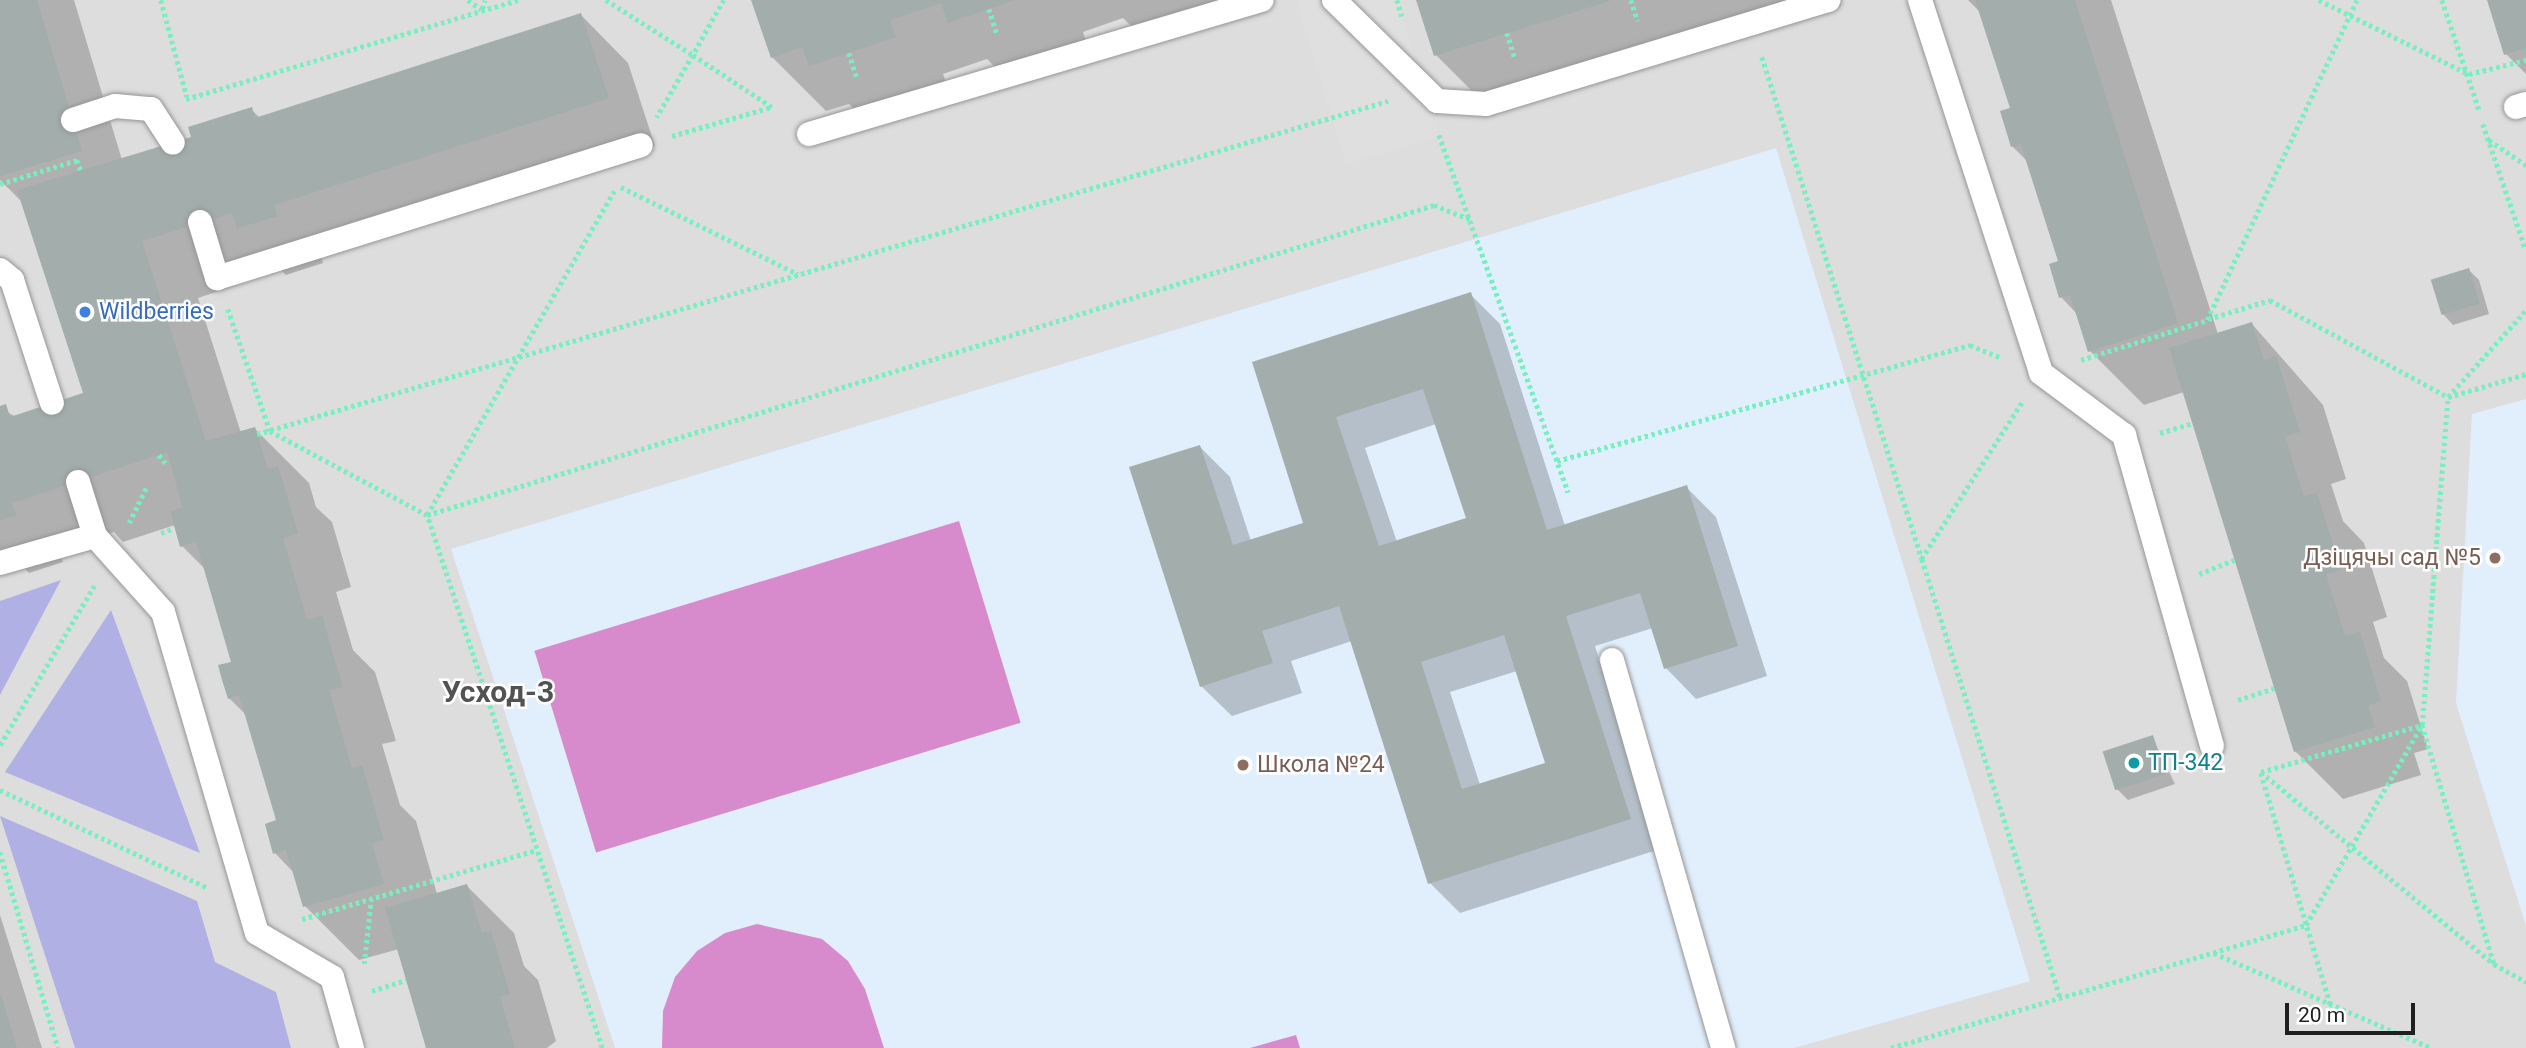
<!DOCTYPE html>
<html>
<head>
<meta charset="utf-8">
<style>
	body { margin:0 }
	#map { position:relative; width:2526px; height:1048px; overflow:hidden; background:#e6edef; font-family:Roboto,sans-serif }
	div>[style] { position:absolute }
	.residential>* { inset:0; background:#dcdddc; transform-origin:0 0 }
	.education>* { inset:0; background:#e1effc }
	.grass>* { inset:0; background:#b1b0e5 }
	.pitch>* { inset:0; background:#d78bcd; transform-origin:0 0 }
	.parking>* { inset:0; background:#dfdfdf }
	.shadow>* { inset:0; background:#0003 }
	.building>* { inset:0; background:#a2adac; transform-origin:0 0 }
	.path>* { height:4.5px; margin-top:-2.25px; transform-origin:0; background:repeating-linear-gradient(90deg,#78eec1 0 3.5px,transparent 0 7px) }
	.roads { filter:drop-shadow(0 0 2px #969696) drop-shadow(0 0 2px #969696) }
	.lane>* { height:24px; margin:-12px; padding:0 12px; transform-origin:12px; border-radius:12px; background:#fff }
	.dots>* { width:19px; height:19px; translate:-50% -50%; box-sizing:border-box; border:4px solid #fff; border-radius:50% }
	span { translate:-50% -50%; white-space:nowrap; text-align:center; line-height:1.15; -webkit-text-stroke:5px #fff; paint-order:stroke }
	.shop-label { font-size:23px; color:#366cbe }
	.left { translate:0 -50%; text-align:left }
	.education-label { font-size:23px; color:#785e54 }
	.right { translate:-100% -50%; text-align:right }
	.culture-label { font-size:23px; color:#0d838f }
	.district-label { font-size:30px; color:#525252; font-weight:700 }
	.scale { position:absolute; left:2285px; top:1003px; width:130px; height:32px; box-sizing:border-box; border:4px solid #1f1f1f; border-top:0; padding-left:9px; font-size:21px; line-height:24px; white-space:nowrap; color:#1f1f1f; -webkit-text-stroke:5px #fff; paint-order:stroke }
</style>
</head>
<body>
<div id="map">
	<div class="residential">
		<div style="left:0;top:0;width:2526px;height:1048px"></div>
	</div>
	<div class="education">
		<div style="clip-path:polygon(1776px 148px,2030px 981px,1794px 1048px,615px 1048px,451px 549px)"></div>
		<div style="clip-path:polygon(2526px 399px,2526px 926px,2456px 703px,2472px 414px)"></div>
	</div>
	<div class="grass">
		<div style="clip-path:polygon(61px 580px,0 695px,0 601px)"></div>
		<div style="clip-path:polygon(111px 610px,200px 853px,5px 772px)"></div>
		<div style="clip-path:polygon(0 816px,197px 901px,215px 962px,276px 992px,291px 1048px,75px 1048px)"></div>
	</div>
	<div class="pitch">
		<div style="left:959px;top:521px;width:211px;height:444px;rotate:73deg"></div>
		<div style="clip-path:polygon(757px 924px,822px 939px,848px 961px,865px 989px,884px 1048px,662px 1048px,663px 1011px,675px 977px,697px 951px,725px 933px)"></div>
		<div style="clip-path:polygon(1296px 1035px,1300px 1048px,1250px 1048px)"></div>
	</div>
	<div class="parking">
		<div style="clip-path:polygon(1296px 0,1397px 0,1439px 136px,1346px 164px)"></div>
	</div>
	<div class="shadow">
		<div style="clip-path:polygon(0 0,74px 0,122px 160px,194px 138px,251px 109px,260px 118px,581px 15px,628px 63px,655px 146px,320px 252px,323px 263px,286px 275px,273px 262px,231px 275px,234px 286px,198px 298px,241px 433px,255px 429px,309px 483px,316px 507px,332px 522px,351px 587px,336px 592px,353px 650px,375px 672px,396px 741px,382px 744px,400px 805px,416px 821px,437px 894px,467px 886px,514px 933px,524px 966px,538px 980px,556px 1041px,547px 1048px,428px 1048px,399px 949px,359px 960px,305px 906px,295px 874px,275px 853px,270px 837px,278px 822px,247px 716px,229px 698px,233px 663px,206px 570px,182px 546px,175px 525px,123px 542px,114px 532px,59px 550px,63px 562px,29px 573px,20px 564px,0 570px,0 408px,16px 417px,86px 394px,24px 204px,0 180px)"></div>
		<div style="clip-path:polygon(753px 0,1224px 0,1140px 35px,1123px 18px,1083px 32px,1088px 48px,1004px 76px,987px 59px,943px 74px,949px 91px,865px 120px,849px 104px,826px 111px,772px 57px)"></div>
		<div style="clip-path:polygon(1418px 0,1839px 0,1841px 6px,1483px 102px,1436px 55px)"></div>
		<div style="clip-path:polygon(1968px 0,2111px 0,2218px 334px,2252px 324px,2323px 405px,2346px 479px,2331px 484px,2343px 521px,2364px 543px,2387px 617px,2373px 622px,2384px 658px,2407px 681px,2428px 749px,2414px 753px,2421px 775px,2343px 799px,2295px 751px,2184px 392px,2144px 405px,2090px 351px,2078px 315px,2061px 297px,2060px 262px,2028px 162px,2013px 147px,2012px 110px,1981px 13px)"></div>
		<div style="clip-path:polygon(2489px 0,2526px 0,2526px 74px,2506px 54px)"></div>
		<div style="clip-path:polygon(2469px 270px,2479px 280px,2489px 314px,2453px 325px,2443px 314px)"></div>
		<div style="clip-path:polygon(evenodd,1470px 294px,1500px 324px,1565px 526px,1686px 487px,1716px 517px,1767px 676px,1696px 699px,1666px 668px,1653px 628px,1595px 646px,1660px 849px,1460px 913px,1430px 883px,1352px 641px,1291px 661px,1302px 693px,1232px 716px,1201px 686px,1200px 447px,1230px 477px,1251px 541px,1306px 524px,1254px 363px,1470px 294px,1436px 424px,1468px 519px,1397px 542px,1365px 448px,1436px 424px,1470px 294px,1517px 671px,1547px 764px,1480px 785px,1450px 692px,1517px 671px)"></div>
		<div style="clip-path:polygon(2152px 737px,2175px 784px,2128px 800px,2117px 789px)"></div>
		<div style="clip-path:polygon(0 915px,42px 1048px,0 1048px)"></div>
	</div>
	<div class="building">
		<div style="clip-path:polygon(0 0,37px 0,82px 151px,0 176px)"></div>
		<div style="clip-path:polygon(751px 0,1015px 0,948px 23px,941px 3px,890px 20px,896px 37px,809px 66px,802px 47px,771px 58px)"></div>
		<div style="clip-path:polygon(1416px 0,1609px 0,1610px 1px,1434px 56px)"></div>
		<div style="clip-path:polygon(1975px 0,2075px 0,2178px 323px,2088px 352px,2070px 295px,2059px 298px,2049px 264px,2058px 261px,2021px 145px,2011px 147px,2000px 111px,2010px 108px)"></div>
		<div style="clip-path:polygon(2487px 0,2526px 0,2526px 48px,2504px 55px)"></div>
		<div style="clip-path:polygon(581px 13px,609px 98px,274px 205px,277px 216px,255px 223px,237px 228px,232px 213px,142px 241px,206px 441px,255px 427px,268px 469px,278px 466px,298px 533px,283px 538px,307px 620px,322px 616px,343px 687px,329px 690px,352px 768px,362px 765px,384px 840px,372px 844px,384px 884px,303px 907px,286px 850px,273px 854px,265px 824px,276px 820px,239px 695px,228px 699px,222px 680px,218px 665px,231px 662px,196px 542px,180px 547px,170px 511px,183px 508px,167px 452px,12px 503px,16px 515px,0 520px,0 406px,6px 404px,10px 417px,83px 393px,17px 190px,191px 137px,188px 127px,252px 107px,255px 118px)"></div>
		<div style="left:2469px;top:268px;width:37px;height:40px;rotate:73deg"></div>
		<div style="clip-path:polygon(evenodd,1471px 292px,1547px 530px,1687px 485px,1738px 646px,1664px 669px,1640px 593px,1566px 616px,1631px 819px,1428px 884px,1339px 606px,1262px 631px,1273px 663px,1200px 687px,1129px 467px,1200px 445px,1233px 545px,1303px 523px,1252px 362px,1471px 292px,1423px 389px,1466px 518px,1379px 546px,1336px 417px,1423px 389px,1471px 292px,1504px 635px,1545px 763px,1462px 789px,1421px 662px,1504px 635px)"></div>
		<div style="clip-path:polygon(2252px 322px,2264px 360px,2276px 356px,2300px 432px,2285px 436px,2304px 497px,2317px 493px,2341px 570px,2326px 574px,2345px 636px,2360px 632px,2381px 701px,2368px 706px,2375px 727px,2294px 752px,2169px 348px)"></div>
		<div style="left:2153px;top:735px;width:41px;height:53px;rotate:72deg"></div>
		<div style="clip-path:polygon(467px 884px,482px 933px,491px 931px,510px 994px,500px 997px,515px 1048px,426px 1048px,385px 908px)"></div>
		<div style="clip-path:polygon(0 995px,1px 995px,17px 1048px,0 1048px)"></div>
	</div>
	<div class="path">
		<div style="left:161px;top:0;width:100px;rotate:75deg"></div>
		<div style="left:468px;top:0;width:16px;rotate:35deg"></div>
		<div style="left:606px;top:0;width:103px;rotate:32.3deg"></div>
		<div style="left:693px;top:55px;width:72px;rotate:120.1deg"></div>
		<div style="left:724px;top:0;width:63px;rotate:119.4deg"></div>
		<div style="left:693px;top:55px;width:95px;rotate:33.4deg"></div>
		<div style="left:1397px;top:0;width:17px;rotate:73deg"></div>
		<div style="left:1631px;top:0;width:22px;rotate:72deg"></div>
		<div style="left:2319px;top:0;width:167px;rotate:26.3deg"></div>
		<div style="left:2469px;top:74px;width:59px;rotate:-13.8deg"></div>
		<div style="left:2442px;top:0;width:118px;rotate:71.3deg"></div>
		<div style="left:482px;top:9px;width:9px;rotate:-72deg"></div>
		<div style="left:989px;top:9px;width:28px;rotate:72deg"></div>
		<div style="left:1507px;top:33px;width:27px;rotate:73deg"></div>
		<div style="left:849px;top:53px;width:28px;rotate:72deg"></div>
		<div style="left:1762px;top:57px;width:527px;rotate:72.32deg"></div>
		<div style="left:186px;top:99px;width:346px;rotate:-16.6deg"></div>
		<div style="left:2483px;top:124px;width:133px;rotate:71.2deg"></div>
		<div style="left:1439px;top:135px;width:380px;rotate:70.1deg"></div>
		<div style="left:672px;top:136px;width:103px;rotate:-16.3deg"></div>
		<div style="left:2489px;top:140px;width:45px;rotate:34deg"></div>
		<div style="left:0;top:184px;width:81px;rotate:-17.3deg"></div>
		<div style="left:77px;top:160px;width:12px;rotate:70deg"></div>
		<div style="left:621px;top:187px;width:197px;rotate:26.2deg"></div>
		<div style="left:228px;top:309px;width:129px;rotate:71deg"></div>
		<div style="left:270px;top:431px;width:178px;rotate:28.1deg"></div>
		<div style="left:427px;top:515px;width:1054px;rotate:-17.11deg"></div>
		<div style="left:1434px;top:205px;width:41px;rotate:21.5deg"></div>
		<div style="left:2208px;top:319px;width:65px;rotate:-17deg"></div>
		<div style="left:2270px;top:300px;width:203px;rotate:28.6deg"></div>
		<div style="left:2448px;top:397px;width:117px;rotate:-48.1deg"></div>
		<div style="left:2081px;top:360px;width:132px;rotate:-17.6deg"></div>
		<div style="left:2207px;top:320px;width:353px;rotate:-64.9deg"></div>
		<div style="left:2022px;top:403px;width:185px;rotate:122.7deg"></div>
		<div style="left:1922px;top:559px;width:460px;rotate:72.5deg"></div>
		<div style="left:2160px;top:433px;width:34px;rotate:-17deg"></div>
		<div style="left:257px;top:434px;width:1179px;rotate:-16.41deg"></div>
		<div style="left:159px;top:455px;width:11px;rotate:52deg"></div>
		<div style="left:1557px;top:461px;width:429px;rotate:-15.7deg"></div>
		<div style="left:1970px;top:345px;width:32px;rotate:22deg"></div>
		<div style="left:129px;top:523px;width:41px;rotate:-64.1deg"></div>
		<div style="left:161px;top:533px;width:14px;rotate:-21deg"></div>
		<div style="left:2199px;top:574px;width:38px;rotate:-22deg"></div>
		<div style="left:2238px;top:700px;width:38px;rotate:-18deg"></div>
		<div style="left:0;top:745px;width:185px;rotate:-59.4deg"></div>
		<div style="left:2261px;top:772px;width:168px;rotate:-16.3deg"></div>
		<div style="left:2422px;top:725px;width:250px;rotate:73.2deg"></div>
		<div style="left:2261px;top:772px;width:302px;rotate:39.5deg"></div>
		<div style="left:2494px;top:964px;width:37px;rotate:29deg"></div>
		<div style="left:2261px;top:773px;width:244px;rotate:73.3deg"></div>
		<div style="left:0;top:790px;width:230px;rotate:25.2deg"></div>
		<div style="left:0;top:852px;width:204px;rotate:73.5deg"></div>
		<div style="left:302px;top:919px;width:245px;rotate:-16.4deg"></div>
		<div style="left:2214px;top:953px;width:237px;rotate:23.6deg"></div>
		<div style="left:364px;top:964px;width:65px;rotate:-83.9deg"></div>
		<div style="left:372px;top:991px;width:36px;rotate:-18deg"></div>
		<div style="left:602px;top:1048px;width:561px;rotate:-108.18deg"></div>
		<div style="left:427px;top:515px;width:374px;rotate:-60deg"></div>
		<div style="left:1891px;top:1048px;width:433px;rotate:-16.5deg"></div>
		<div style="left:2306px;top:925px;width:231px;rotate:-59.9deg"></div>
		<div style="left:2422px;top:725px;width:329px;rotate:-85.5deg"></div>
		<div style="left:2448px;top:397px;width:81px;rotate:-16.4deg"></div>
	</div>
	<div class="roads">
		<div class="lane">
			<div style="left:1334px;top:0;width:144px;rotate:44.4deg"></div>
			<div style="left:1437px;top:101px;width:49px;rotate:3.5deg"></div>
			<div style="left:1486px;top:104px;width:358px;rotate:-16.9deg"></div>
			<div style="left:1920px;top:0;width:392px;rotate:72deg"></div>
			<div style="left:2041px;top:373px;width:104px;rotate:36.8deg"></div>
			<div style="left:2124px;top:435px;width:323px;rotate:74.2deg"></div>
			<div style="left:2516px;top:107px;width:10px;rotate:-17deg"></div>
			<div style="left:73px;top:120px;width:44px;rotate:-18.4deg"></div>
			<div style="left:115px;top:106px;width:36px;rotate:5deg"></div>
			<div style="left:151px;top:109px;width:40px;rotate:57.1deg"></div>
			<div style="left:809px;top:134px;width:472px;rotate:-16.5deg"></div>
			<div style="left:200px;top:222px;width:59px;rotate:73.1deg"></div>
			<div style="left:217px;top:278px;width:444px;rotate:-17.4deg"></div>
			<div style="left:0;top:270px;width:16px;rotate:40deg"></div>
			<div style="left:12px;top:280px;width:129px;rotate:72deg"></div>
			<div style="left:78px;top:482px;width:57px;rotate:72.5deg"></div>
			<div style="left:95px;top:536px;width:102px;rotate:48.2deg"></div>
			<div style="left:163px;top:612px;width:334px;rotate:73.7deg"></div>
			<div style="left:257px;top:933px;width:87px;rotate:30.4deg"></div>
			<div style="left:332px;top:977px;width:74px;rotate:74.3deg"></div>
			<div style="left:0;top:563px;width:99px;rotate:-15.9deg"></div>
			<div style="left:1612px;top:660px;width:404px;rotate:74deg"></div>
		</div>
	</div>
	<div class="dots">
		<div style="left:85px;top:312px;background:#3f7fe0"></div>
		<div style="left:2495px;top:558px;background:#8d6e63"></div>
		<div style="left:2134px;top:763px;background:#0f9aa8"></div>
		<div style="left:1243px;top:765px;background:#8d6e63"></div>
	</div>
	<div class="shop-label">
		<span class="left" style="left:99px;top:312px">Wildberries</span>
	</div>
	<div class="education-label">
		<span class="right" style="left:2481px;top:558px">Дзіцячы сад №5</span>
		<span class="left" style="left:1257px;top:765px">Школа №24</span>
	</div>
	<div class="culture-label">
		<span class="left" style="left:2148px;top:763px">ТП-342</span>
	</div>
	<div class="district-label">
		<span style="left:498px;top:692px">Усход-3</span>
	</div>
	<div class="scale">20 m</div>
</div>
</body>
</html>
